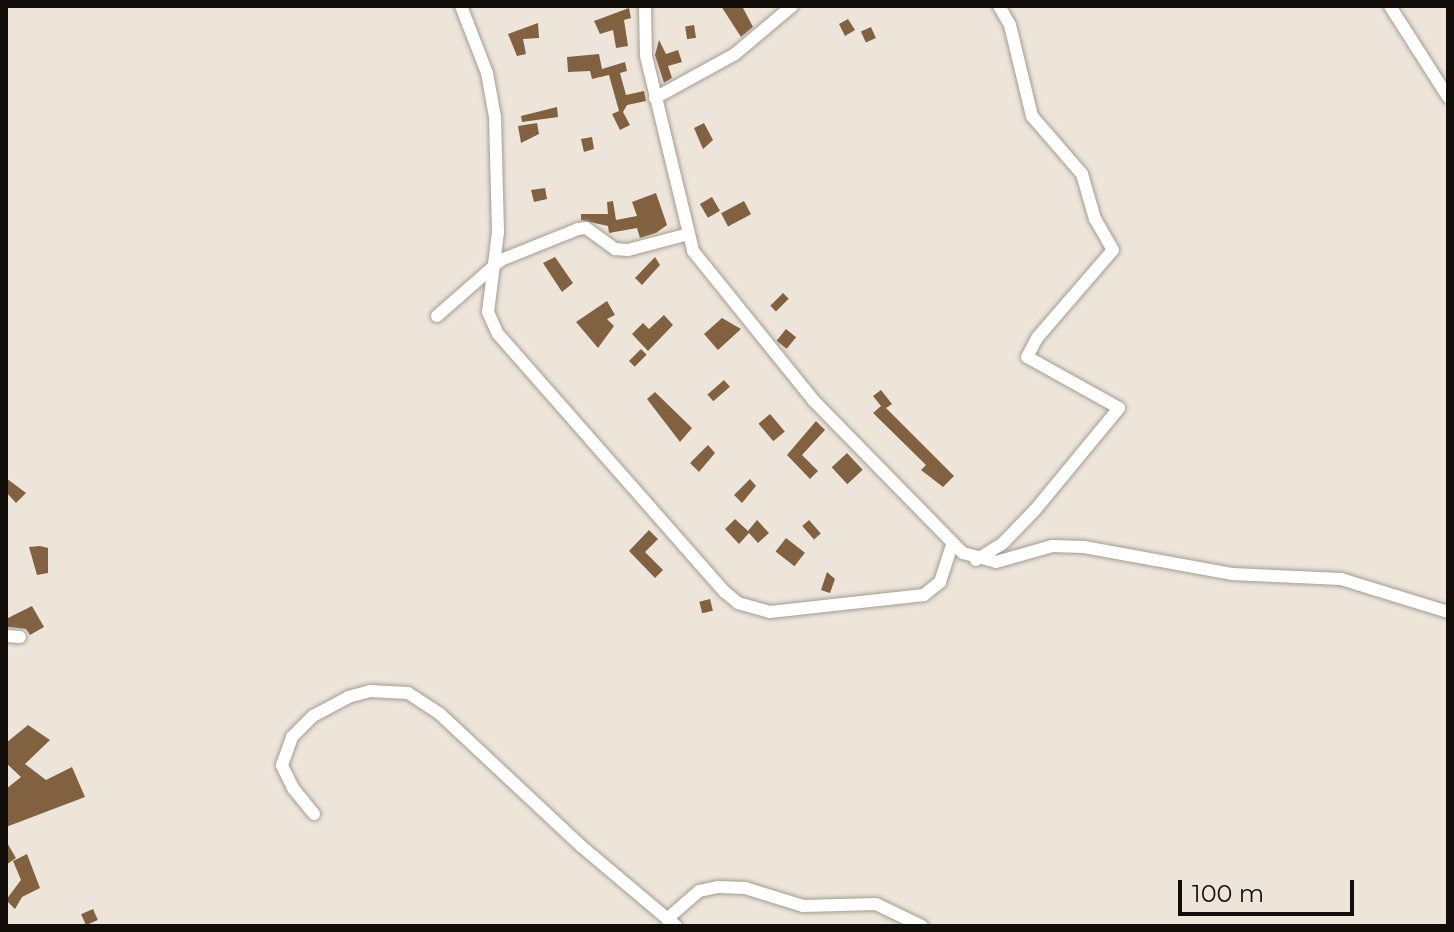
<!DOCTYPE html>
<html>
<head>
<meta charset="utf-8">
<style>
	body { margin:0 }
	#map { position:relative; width:1454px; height:932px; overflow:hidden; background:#eee5da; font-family:Montserrat,sans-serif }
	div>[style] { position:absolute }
	.building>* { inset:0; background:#826141; transform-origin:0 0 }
	.roads { filter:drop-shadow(0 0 2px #a49c92) drop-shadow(0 0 2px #a49c92) }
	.minor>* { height:12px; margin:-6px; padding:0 6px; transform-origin:6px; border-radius:6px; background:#fff }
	span { translate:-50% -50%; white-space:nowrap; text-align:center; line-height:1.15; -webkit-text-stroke:7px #eee5da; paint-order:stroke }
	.frame { position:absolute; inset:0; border:8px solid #110e0a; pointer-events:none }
	.scale { position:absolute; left:1178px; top:880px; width:176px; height:36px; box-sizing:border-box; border:4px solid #110e0a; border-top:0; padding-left:10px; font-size:24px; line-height:28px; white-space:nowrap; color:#110e0a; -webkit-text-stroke:6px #eee5da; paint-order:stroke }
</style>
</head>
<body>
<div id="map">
	<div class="building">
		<div style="clip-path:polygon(721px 6px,742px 6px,753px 27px,741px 37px)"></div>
		<div style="clip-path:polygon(629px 8px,631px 18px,624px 20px,628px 46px,616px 48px,613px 30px,600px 34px,594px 21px)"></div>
		<div style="clip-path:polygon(848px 19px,855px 30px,845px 36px,839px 24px)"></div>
		<div style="clip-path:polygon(538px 23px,539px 38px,523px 39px,526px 54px,517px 56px,508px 34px)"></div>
		<div style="left:694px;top:25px;width:13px;height:9px;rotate:81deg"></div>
		<div style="left:871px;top:27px;width:12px;height:11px;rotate:66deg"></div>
		<div style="clip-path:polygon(659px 40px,666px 54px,678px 50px,682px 62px,668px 66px,672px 78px,664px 83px,655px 55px)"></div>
		<div style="clip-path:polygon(599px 54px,602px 69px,625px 62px,627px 71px,620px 73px,626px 95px,644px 91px,646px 101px,627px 105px,623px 112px,630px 125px,620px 130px,612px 114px,619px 111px,609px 75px,592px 79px,590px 71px,568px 72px,567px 57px)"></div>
		<div style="clip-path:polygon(557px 107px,558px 117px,522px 122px,521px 116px)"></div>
		<div style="clip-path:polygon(537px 123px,539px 134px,521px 143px,518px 126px)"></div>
		<div style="clip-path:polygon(704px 123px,713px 140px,703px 149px,694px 128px)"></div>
		<div style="clip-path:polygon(592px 137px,594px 149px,584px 152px,581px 139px)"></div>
		<div style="clip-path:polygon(545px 188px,547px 199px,534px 202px,531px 190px)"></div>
		<div style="clip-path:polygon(656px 193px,667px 225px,656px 233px,640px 238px,637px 228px,609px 233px,608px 226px,581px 220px,581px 214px,608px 214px,607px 202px,613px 201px,616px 220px,637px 216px,632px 202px)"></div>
		<div style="left:712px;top:197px;width:16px;height:14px;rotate:60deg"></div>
		<div style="left:744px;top:201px;width:15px;height:26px;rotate:62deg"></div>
		<div style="clip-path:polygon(555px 257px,573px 283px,562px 292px,543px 263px)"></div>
		<div style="clip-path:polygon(655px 257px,660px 265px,642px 285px,635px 278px)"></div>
		<div style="left:783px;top:293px;width:8px;height:18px;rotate:45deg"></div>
		<div style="clip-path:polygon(607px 301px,615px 315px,607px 319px,614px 326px,598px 348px,576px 322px)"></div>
		<div style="clip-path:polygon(664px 315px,673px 325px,648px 351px,632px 334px,643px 323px,649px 329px)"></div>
		<div style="clip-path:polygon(722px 318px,741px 329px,718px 350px,704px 334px)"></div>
		<div style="left:786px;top:329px;width:13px;height:15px;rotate:39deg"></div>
		<div style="left:641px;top:349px;width:8px;height:17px;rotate:45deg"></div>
		<div style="left:724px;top:380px;width:9px;height:22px;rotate:49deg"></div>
		<div style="clip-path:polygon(881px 390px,892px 404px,886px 408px,954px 476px,943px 487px,921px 470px,926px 465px,873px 413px,881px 406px,873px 396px)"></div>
		<div style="clip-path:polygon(655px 392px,692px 428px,680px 442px,647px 399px)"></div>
		<div style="left:770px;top:414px;width:23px;height:15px;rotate:50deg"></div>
		<div style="clip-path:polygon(816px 421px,825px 430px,802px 455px,818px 471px,810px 479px,787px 455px)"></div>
		<div style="clip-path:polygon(708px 445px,715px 453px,699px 472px,690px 463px)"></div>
		<div style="left:847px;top:453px;width:23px;height:21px;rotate:47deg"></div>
		<div style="clip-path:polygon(6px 478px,26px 493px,16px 503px,6px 492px)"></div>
		<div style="clip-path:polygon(750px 479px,756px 486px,742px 503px,734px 495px)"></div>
		<div style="clip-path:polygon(735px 519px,748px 531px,757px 520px,769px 533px,758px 543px,749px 533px,739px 544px,725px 529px)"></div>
		<div style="left:809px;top:520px;width:18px;height:9px;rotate:49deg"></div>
		<div style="clip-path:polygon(649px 530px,658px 539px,645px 552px,663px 570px,655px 578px,629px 551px)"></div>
		<div style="left:786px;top:538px;width:24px;height:17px;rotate:38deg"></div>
		<div style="clip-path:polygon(40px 546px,48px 548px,48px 573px,37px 575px,29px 547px)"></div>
		<div style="clip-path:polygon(827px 572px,835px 579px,830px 593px,821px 590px)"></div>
		<div style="left:710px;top:599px;width:12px;height:11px;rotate:76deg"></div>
		<div style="clip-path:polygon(32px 606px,44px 627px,30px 635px,26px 629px,8px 627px,6px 619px)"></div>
		<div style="clip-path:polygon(28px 725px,50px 740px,25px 764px,46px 780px,72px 767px,85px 797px,6px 827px,6px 789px,21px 777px,6px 763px,6px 743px)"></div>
		<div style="clip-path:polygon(6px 841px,16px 858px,6px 865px)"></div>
		<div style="clip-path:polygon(27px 854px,40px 888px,22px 897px,15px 909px,6px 900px,21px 880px,13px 861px)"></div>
		<div style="left:93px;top:909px;width:12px;height:13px;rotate:66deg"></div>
	</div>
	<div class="roads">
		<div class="minor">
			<div style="left:461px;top:6px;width:72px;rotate:68.8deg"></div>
			<div style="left:487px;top:73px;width:45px;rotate:79.7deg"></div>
			<div style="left:495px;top:117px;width:115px;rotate:88.5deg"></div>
			<div style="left:498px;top:232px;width:81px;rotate:97.1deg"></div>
			<div style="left:488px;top:312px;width:24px;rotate:66deg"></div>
			<div style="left:498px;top:334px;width:344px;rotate:48.7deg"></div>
			<div style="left:725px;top:592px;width:17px;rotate:40deg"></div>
			<div style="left:738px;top:603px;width:33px;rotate:16deg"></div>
			<div style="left:770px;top:612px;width:155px;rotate:-6.3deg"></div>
			<div style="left:924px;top:595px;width:21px;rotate:-39deg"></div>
			<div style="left:940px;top:582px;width:40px;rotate:-72deg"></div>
			<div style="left:645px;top:6px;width:50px;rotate:88.9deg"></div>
			<div style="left:646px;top:56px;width:201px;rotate:76.4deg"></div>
			<div style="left:693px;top:251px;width:193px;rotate:51.1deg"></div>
			<div style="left:814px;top:401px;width:213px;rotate:45.6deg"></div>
			<div style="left:963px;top:553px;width:34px;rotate:15deg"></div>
			<div style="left:996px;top:562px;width:58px;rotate:-15.9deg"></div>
			<div style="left:1052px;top:546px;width:32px;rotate:2deg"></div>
			<div style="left:1084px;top:547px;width:150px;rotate:10.3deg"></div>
			<div style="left:1232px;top:574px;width:109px;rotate:2.6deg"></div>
			<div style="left:1341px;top:579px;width:112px;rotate:17.1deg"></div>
			<div style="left:1390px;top:6px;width:108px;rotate:57.5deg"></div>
			<div style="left:655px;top:98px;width:91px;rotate:-28.8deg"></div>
			<div style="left:735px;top:54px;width:75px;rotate:-40.1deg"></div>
			<div style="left:437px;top:316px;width:85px;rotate:-41.2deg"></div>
			<div style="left:501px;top:260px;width:83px;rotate:-21.9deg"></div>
			<div style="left:578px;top:229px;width:8px;rotate:-7deg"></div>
			<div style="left:586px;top:228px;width:36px;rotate:36deg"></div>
			<div style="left:615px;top:249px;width:13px;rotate:4deg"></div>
			<div style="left:628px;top:250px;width:59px;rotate:-14.7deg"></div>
			<div style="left:976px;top:560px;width:31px;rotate:-32deg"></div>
			<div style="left:1002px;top:544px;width:47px;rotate:-45.9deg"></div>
			<div style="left:1035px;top:510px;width:132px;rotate:-50.5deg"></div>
			<div style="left:1119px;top:408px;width:105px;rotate:-151deg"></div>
			<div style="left:1027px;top:357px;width:21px;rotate:-62deg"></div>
			<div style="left:1037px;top:338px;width:116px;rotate:-49.2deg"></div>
			<div style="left:1113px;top:250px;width:36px;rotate:-120deg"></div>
			<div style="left:1095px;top:219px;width:47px;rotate:-106.1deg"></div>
			<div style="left:1082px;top:174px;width:77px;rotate:-130.8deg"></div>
			<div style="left:1032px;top:116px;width:94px;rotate:-103.6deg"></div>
			<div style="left:1010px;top:25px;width:22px;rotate:-120deg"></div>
			<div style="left:6px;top:636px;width:14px;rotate:4deg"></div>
			<div style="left:314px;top:814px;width:33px;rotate:-129deg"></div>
			<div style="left:293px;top:788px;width:25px;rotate:-116deg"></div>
			<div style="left:282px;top:765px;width:30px;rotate:-70deg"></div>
			<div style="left:292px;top:737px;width:30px;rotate:-45deg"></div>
			<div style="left:313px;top:716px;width:40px;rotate:-28deg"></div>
			<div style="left:348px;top:697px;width:23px;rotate:-15deg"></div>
			<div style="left:370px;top:691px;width:38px;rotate:3deg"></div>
			<div style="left:408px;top:693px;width:38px;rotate:33deg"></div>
			<div style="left:440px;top:714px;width:193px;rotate:43.1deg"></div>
			<div style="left:581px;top:846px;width:124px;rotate:40.1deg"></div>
			<div style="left:667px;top:919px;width:43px;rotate:-41.2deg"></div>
			<div style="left:699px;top:891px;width:19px;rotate:-12deg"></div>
			<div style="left:718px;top:887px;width:27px;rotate:2deg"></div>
			<div style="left:745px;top:888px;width:61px;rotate:17.2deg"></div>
			<div style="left:803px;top:906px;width:73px;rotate:-1.6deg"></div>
			<div style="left:876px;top:904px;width:51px;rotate:25.6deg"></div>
		</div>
	</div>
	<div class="frame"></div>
	<div class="scale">100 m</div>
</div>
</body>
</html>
